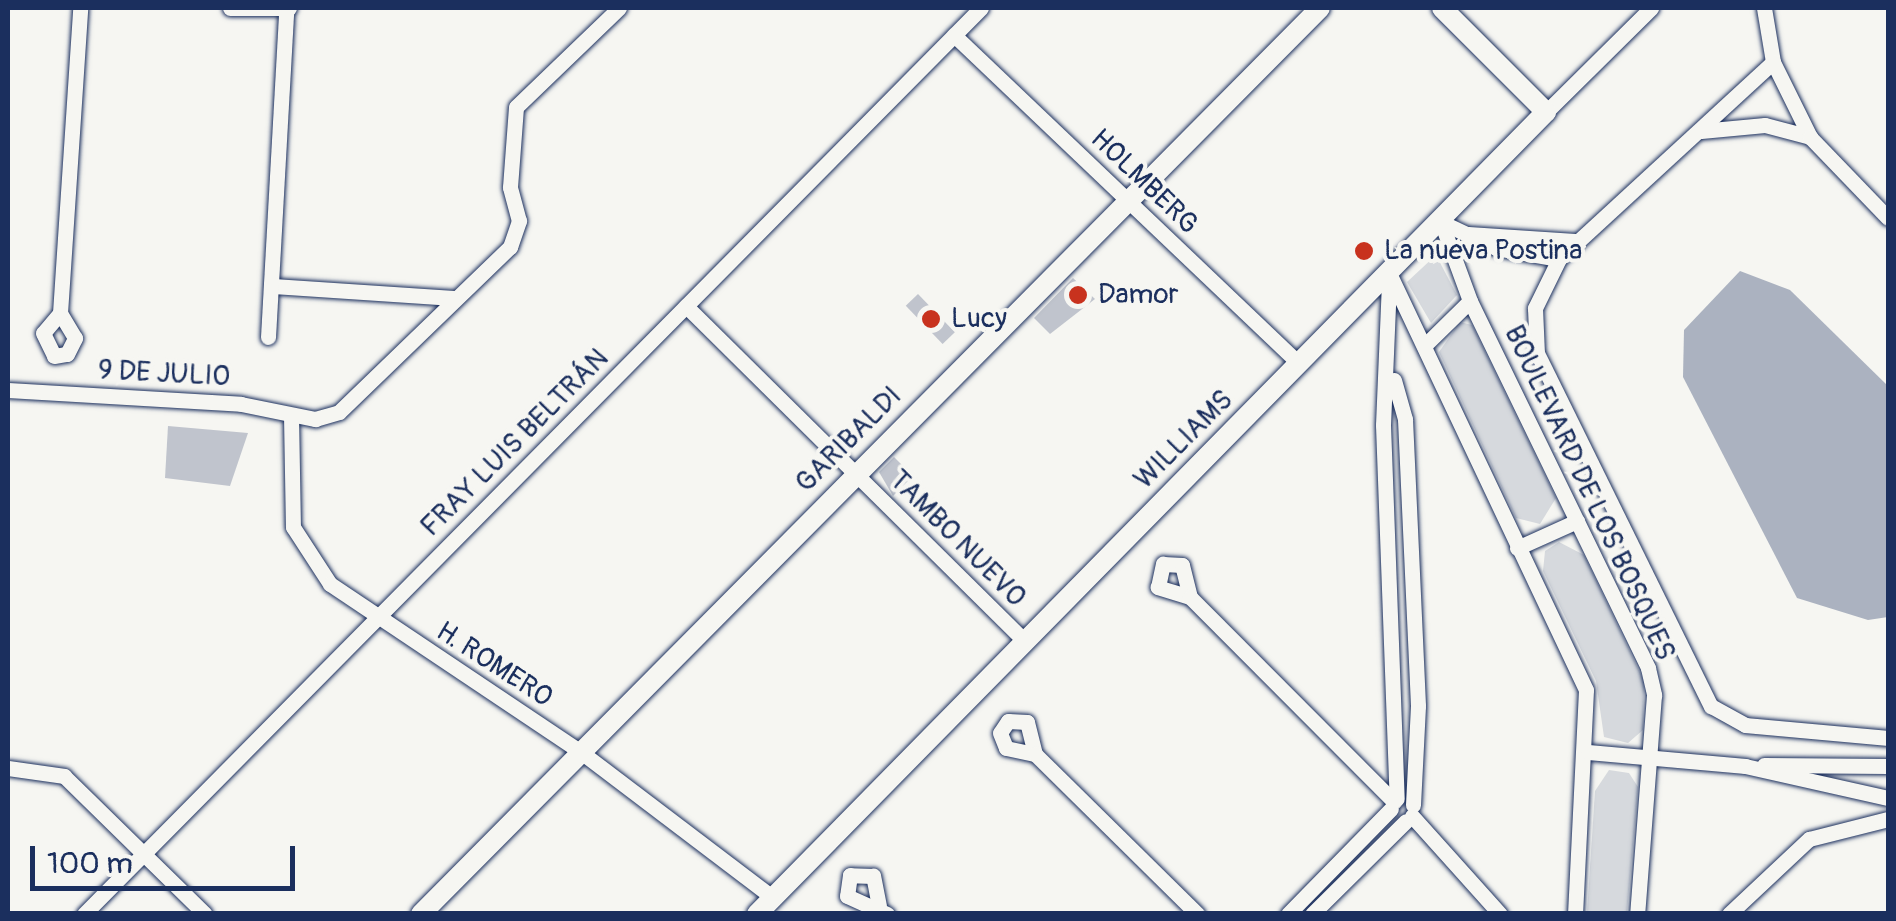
<!DOCTYPE html>
<html>
<head>
<meta charset="utf-8">
<style>
	body { margin:0 }
	#map { position:relative; width:1896px; height:921px; overflow:hidden; background:#f6f6f2; font-family:Pangolin,sans-serif }
	div>[style] { position:absolute }
	.green>* { inset:0; background:#d6d9dd }
	.water>* { inset:0; background:#abb2c0 }
	.building>* { inset:0; background:#c0c4cd; transform-origin:0 0 }
	.roads { filter:drop-shadow(0 0 2px #1b2f5e) drop-shadow(0 0 2px #1b2f5e) }
	.street>* { height:15px; margin:-7.5px; padding:0 7.5px; transform-origin:7.5px; border-radius:7.5px; background:#f6f6f2 }
	.secondary>* { height:20px; margin:-10px; padding:0 10px; transform-origin:10px; border-radius:10px; background:#f6f6f2 }
	.dots>* { width:28px; height:28px; translate:-50% -50%; box-sizing:border-box; border:5px solid #f6f6f2; border-radius:50% }
	span { translate:-50% -50%; white-space:nowrap; text-align:center; line-height:1.15; -webkit-text-stroke:8px #f6f6f2; paint-order:stroke }
	.street-label { font-size:28px; color:#1b2f5e }
	.poi-label { font-size:28px; color:#1b2f5e }
	.left { translate:0 -50%; text-align:left }
	.frame { position:absolute; inset:0; border:10px solid #1b2f5e; pointer-events:none }
	.scale { position:absolute; left:30px; top:846px; width:265px; height:45px; box-sizing:border-box; border:5px solid #1b2f5e; border-top:0; padding-left:12px; font-size:30px; line-height:35px; white-space:nowrap; color:#1b2f5e; -webkit-text-stroke:8px #f6f6f2; paint-order:stroke }
</style>
</head>
<body>
<div id="map">
	<div class="green">
		<div style="clip-path:polygon(1436px 255px,1457px 295px,1431px 323px,1407px 282px)"></div>
		<div style="clip-path:polygon(1460px 322px,1472px 325px,1556px 498px,1540px 524px,1516px 518px,1439px 352px)"></div>
		<div style="clip-path:polygon(1559px 542px,1584px 555px,1644px 681px,1643px 730px,1628px 743px,1604px 737px,1596px 681px,1543px 571px,1545px 551px)"></div>
		<div style="clip-path:polygon(1609px 770px,1629px 773px,1638px 787px,1627px 913px,1587px 913px,1595px 791px)"></div>
	</div>
	<div class="water">
		<div style="clip-path:polygon(1740px 271px,1790px 290px,1888px 386px,1888px 617px,1868px 620px,1797px 598px,1683px 377px,1684px 330px)"></div>
	</div>
	<div class="building">
		<div style="clip-path:polygon(1073px 278px,1095px 299px,1050px 334px,1034px 318px)"></div>
		<div style="left:918px;top:294px;width:53px;height:17px;rotate:46deg"></div>
		<div style="clip-path:polygon(168px 426px,248px 433px,230px 486px,165px 478px)"></div>
		<div style="clip-path:polygon(894px 457px,913px 476px,893px 496px,879px 472px)"></div>
	</div>
	<div class="roads">
		<div class="street">
			<div style="left:230px;top:8px;width:59px"></div>
			<div style="left:1764px;top:8px;width:55px;rotate:80.5deg"></div>
			<div style="left:1773px;top:62px;width:291px;rotate:137.4deg"></div>
			<div style="left:1559px;top:259px;width:55px;rotate:116.1deg"></div>
			<div style="left:1535px;top:308px;width:45px;rotate:87.5deg"></div>
			<div style="left:1537px;top:353px;width:394px;rotate:63.8deg"></div>
			<div style="left:1711px;top:706px;width:39px;rotate:29deg"></div>
			<div style="left:1745px;top:725px;width:144px;rotate:5.2deg"></div>
			<div style="left:954px;top:35px;width:477px;rotate:43.6deg"></div>
			<div style="left:1773px;top:62px;width:84px;rotate:63.7deg"></div>
			<div style="left:1546px;top:112px;width:148px;rotate:-44.7deg"></div>
			<div style="left:1701px;top:131px;width:64px;rotate:-5.4deg"></div>
			<div style="left:1765px;top:125px;width:47px;rotate:14.9deg"></div>
			<div style="left:1810px;top:137px;width:112px;rotate:46.1deg"></div>
			<div style="left:1441px;top:222px;width:84px;rotate:69.8deg"></div>
			<div style="left:1470px;top:301px;width:408px;rotate:64.1deg"></div>
			<div style="left:1648px;top:668px;width:28px;rotate:77deg"></div>
			<div style="left:1654px;top:695px;width:220px;rotate:94.4deg"></div>
			<div style="left:1441px;top:222px;width:61px;rotate:25.3deg"></div>
			<div style="left:1496px;top:248px;width:64px;rotate:9.9deg"></div>
			<div style="left:1468px;top:234px;width:107px;rotate:3.7deg"></div>
			<div style="left:1389px;top:273px;width:461px;rotate:64.7deg"></div>
			<div style="left:1586px;top:690px;width:224px;rotate:92.8deg"></div>
			<div style="left:1389px;top:282px;width:143px;rotate:92.4deg"></div>
			<div style="left:1383px;top:425px;width:374px;rotate:87.9deg"></div>
			<div style="left:273px;top:286px;width:181px;rotate:3.8deg"></div>
			<div style="left:686px;top:306px;width:474px;rotate:44.7deg"></div>
			<div style="left:60px;top:313px;width:26px;rotate:130deg"></div>
			<div style="left:43px;top:333px;width:25px;rotate:64deg"></div>
			<div style="left:54px;top:356px;width:13px;rotate:-9deg"></div>
			<div style="left:67px;top:354px;width:18px;rotate:-63deg"></div>
			<div style="left:75px;top:338px;width:29px;rotate:-121deg"></div>
			<div style="left:60px;top:313px;width:306px;rotate:-86.2deg"></div>
			<div style="left:268px;top:337px;width:327px;rotate:-86.8deg"></div>
			<div style="left:1424px;top:346px;width:64px;rotate:-44.4deg"></div>
			<div style="left:1394px;top:380px;width:41px;rotate:74.2deg"></div>
			<div style="left:1405px;top:419px;width:287px;rotate:87.4deg"></div>
			<div style="left:1418px;top:706px;width:99px;rotate:92.9deg"></div>
			<div style="left:8px;top:390px;width:233px;rotate:3.4deg"></div>
			<div style="left:241px;top:404px;width:76px;rotate:11.5deg"></div>
			<div style="left:315px;top:419px;width:25px;rotate:-16deg"></div>
			<div style="left:339px;top:412px;width:238px;rotate:-44deg"></div>
			<div style="left:510px;top:247px;width:28px;rotate:-71deg"></div>
			<div style="left:519px;top:221px;width:35px;rotate:-105deg"></div>
			<div style="left:510px;top:187px;width:80px;rotate:-85.7deg"></div>
			<div style="left:516px;top:107px;width:143px;rotate:-43.9deg"></div>
			<div style="left:291px;top:415px;width:112px;rotate:89deg"></div>
			<div style="left:293px;top:527px;width:68px;rotate:57deg"></div>
			<div style="left:330px;top:584px;width:302px;rotate:33.8deg"></div>
			<div style="left:581px;top:752px;width:241px;rotate:37.2deg"></div>
			<div style="left:1517px;top:548px;width:66px;rotate:-24.2deg"></div>
			<div style="left:1190px;top:597px;width:34px;rotate:-163deg"></div>
			<div style="left:1158px;top:587px;width:24px;rotate:-78deg"></div>
			<div style="left:1163px;top:564px;width:19px;rotate:3deg"></div>
			<div style="left:1182px;top:565px;width:33px;rotate:76deg"></div>
			<div style="left:1190px;top:597px;width:289px;rotate:45.1deg"></div>
			<div style="left:1588px;top:752px;width:158px;rotate:5.1deg"></div>
			<div style="left:1745px;top:766px;width:147px;rotate:12.6deg"></div>
			<div style="left:1035px;top:754px;width:33px;rotate:-104deg"></div>
			<div style="left:1027px;top:722px;width:19px;rotate:-177deg"></div>
			<div style="left:1008px;top:721px;width:14px;rotate:124deg"></div>
			<div style="left:1000px;top:733px;width:16px;rotate:68deg"></div>
			<div style="left:1006px;top:748px;width:30px;rotate:12deg"></div>
			<div style="left:1035px;top:754px;width:228px;rotate:44.6deg"></div>
			<div style="left:1764px;top:765px;width:124px;rotate:0.5deg"></div>
			<div style="left:8px;top:768px;width:57px;rotate:8.1deg"></div>
			<div style="left:64px;top:776px;width:197px;rotate:44.4deg"></div>
			<div style="left:1412px;top:816px;width:132px;rotate:48.1deg"></div>
			<div style="left:879px;top:906px;width:31px;rotate:-101deg"></div>
			<div style="left:873px;top:876px;width:23px;rotate:-178deg"></div>
			<div style="left:850px;top:875px;width:21px;rotate:98deg"></div>
			<div style="left:847px;top:896px;width:44px;rotate:24.2deg"></div>
			<div style="left:84px;top:914px;width:1275px;rotate:-45.29deg"></div>
			<div style="left:1288px;top:914px;width:147px;rotate:-45.6deg"></div>
			<div style="left:1312px;top:914px;width:132px;rotate:-44.7deg"></div>
			<div style="left:1729px;top:914px;width:110px;rotate:-43.2deg"></div>
			<div style="left:1809px;top:839px;width:81px;rotate:-14.2deg"></div>
		</div>
		<div class="secondary">
			<div style="left:421px;top:914px;width:1276px;rotate:-45.22deg"></div>
			<div style="left:757px;top:914px;width:1125px;rotate:-45.47deg"></div>
			<div style="left:1546px;top:112px;width:147px;rotate:-135deg"></div>
		</div>
	</div>
	<div class="dots">
		<div style="left:1364px;top:251px;background:#c8321e"></div>
		<div style="left:1078px;top:295px;background:#c8321e"></div>
		<div style="left:931px;top:319px;background:#c8321e"></div>
	</div>
	<div class="street-label">
		<span style="left:1144px;top:182px;rotate:44deg">HOLMBERG</span>
		<span style="left:164px;top:374px;rotate:3deg">9 DE JULIO</span>
		<span style="left:849px;top:440px;rotate:-45deg">GARIBALDI</span>
		<span style="left:1184px;top:440px;rotate:-45deg">WILLIAMS</span>
		<span style="left:515px;top:443px;rotate:-45deg">FRAY LUIS BELTRÁN</span>
		<span style="left:1589px;top:493px;rotate:65deg">BOULEVARD DE LOS BOSQUES</span>
		<span style="left:957px;top:539px;rotate:45deg">TAMBO NUEVO</span>
		<span style="left:494px;top:665px;rotate:33deg">H. ROMERO</span>
	</div>
	<div class="poi-label">
		<span class="left" style="left:1384px;top:251px">La nueva Postina</span>
		<span class="left" style="left:1098px;top:295px">Damor</span>
		<span class="left" style="left:951px;top:319px">Lucy</span>
	</div>
	<div class="frame"></div>
	<div class="scale">100 m</div>
</div>
</body>
</html>
